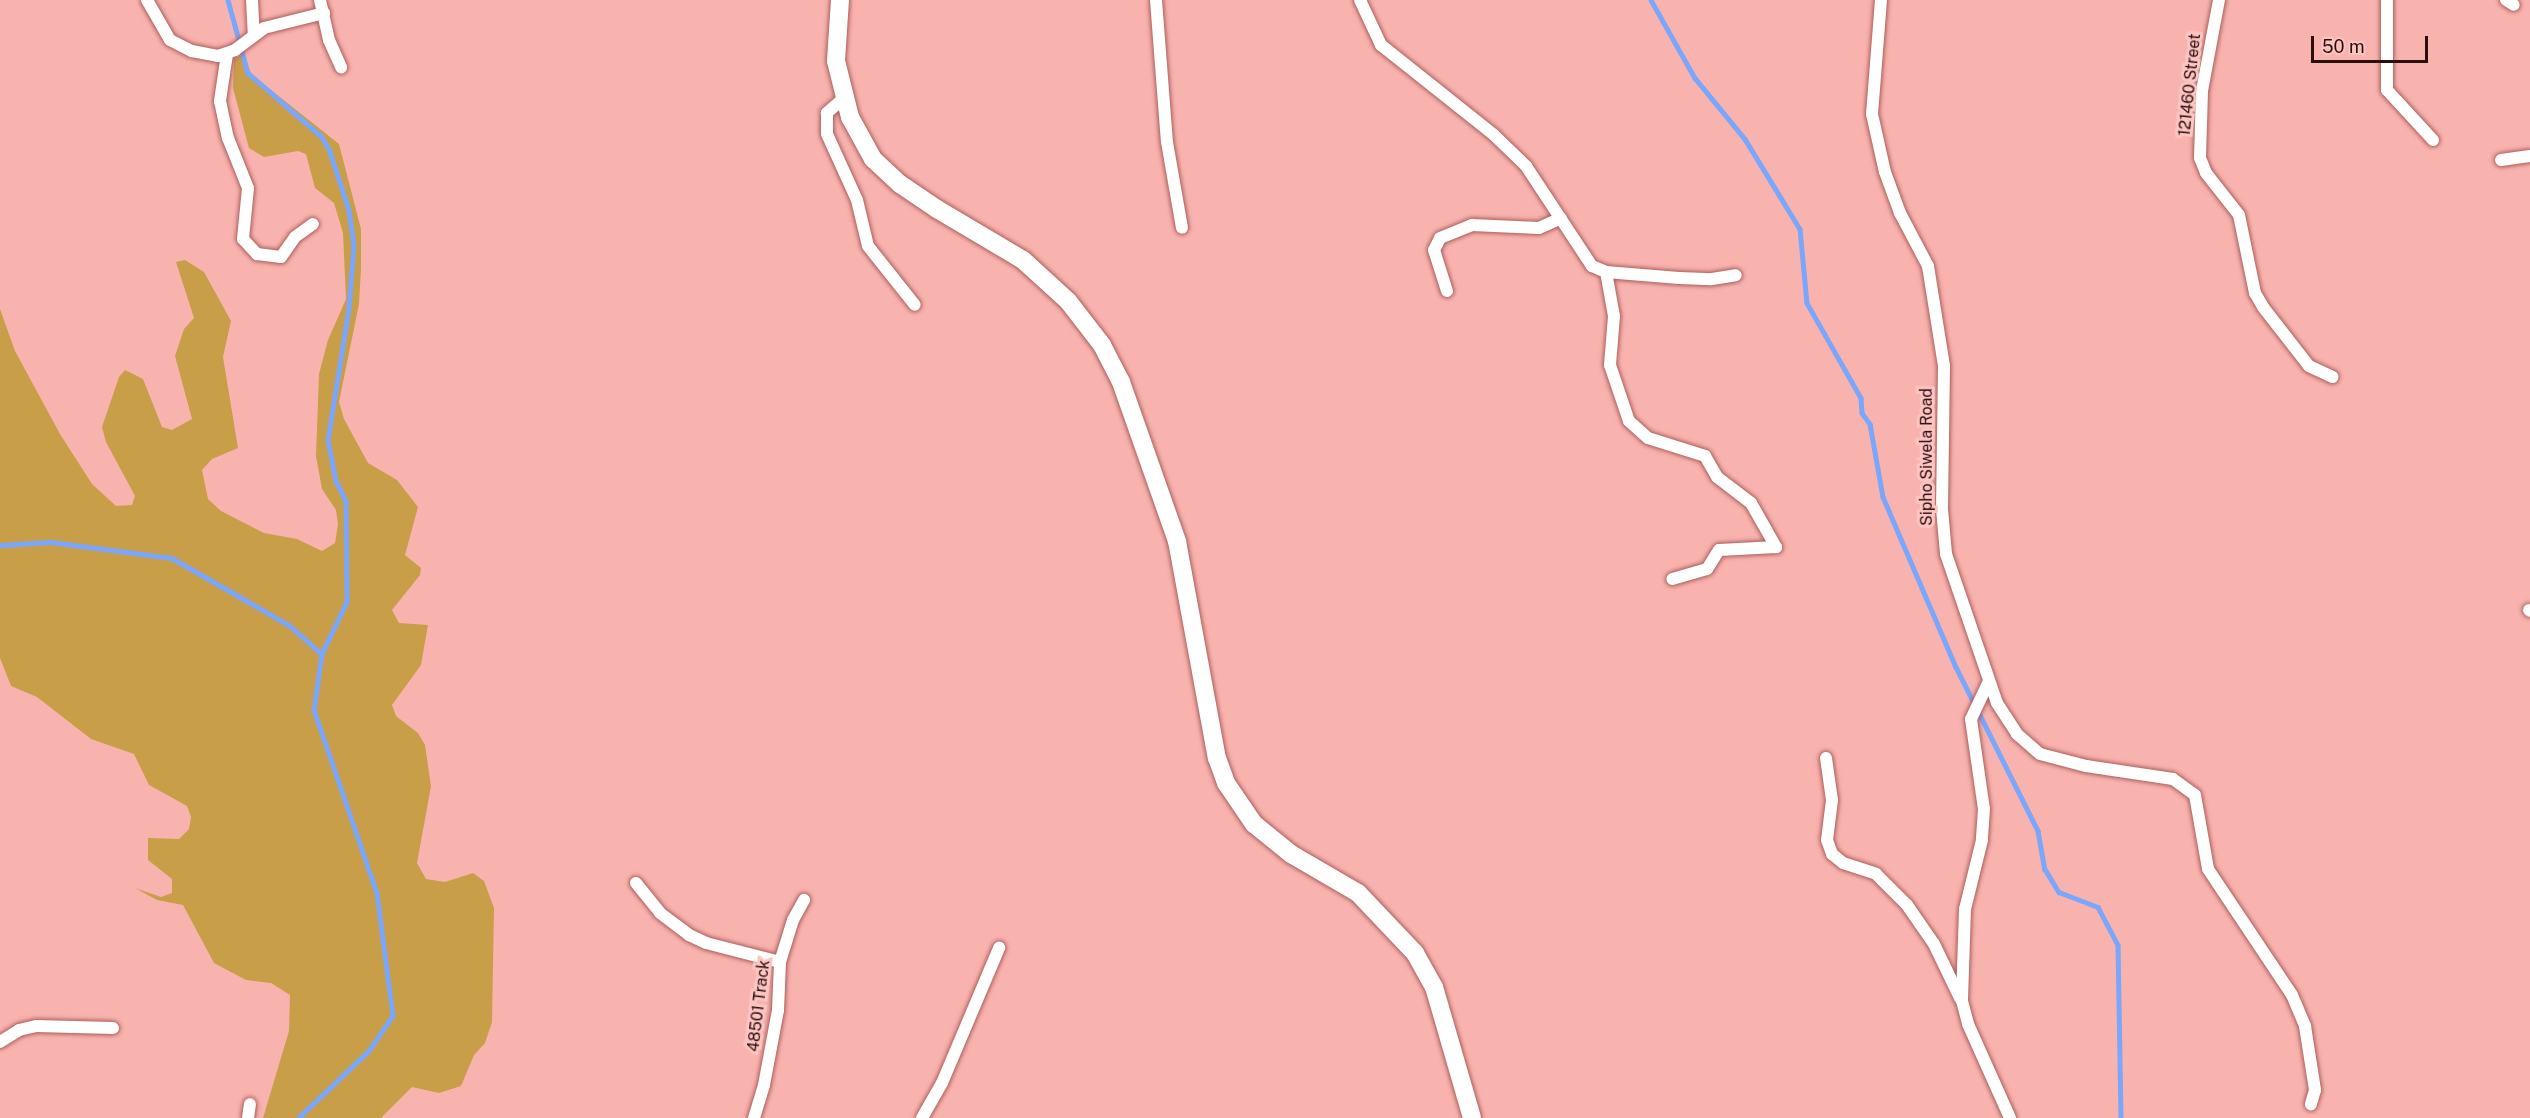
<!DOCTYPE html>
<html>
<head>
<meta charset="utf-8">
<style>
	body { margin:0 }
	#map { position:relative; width:2530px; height:1118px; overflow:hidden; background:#f9b3af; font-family:"Public Sans",sans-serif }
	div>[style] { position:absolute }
	.green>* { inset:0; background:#c89e49 }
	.stream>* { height:4.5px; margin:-2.25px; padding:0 2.25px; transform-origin:2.25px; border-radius:2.25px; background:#7aa6fb }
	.roads { filter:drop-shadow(0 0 2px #ad5e5c) drop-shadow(0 0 2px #ad5e5c) }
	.street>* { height:12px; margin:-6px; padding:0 6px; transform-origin:6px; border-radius:6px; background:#fff }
	.secondary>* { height:18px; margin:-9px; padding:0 9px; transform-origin:9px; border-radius:9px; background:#fff }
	span { translate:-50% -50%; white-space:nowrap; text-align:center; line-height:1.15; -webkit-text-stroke:6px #fbc5c2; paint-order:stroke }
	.street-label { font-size:16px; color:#2c0d0d }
	.scale { position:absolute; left:2311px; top:36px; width:117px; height:27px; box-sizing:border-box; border:3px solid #2c0d0d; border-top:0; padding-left:8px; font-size:18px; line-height:21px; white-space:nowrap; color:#2c0d0d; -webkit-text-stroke:4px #fbc5c2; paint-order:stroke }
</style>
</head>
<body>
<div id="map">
	<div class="green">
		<div style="clip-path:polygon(242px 55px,252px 75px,339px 144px,361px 229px,361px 269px,359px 304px,339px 402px,344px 419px,368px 463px,397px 480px,418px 507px,405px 555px,421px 568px,420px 575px,392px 610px,399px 623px,428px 625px,421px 665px,392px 705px,396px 716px,418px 733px,425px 745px,431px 786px,417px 863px,426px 879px,445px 882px,473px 873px,484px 881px,494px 908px,492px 1022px,485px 1043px,474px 1055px,461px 1086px,439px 1093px,412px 1087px,381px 1118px,263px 1118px,289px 1031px,290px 995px,271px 983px,246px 980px,214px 963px,183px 905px,157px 900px,135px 888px,161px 897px,172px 893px,172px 879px,148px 860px,148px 838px,179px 839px,189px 829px,191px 817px,187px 806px,149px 785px,134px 754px,91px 739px,37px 697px,11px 686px,0 658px,0 309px,15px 351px,60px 434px,92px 484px,116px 506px,132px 505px,135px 496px,106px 442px,102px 427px,119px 377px,125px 370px,143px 379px,162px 427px,172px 430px,192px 419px,175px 356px,184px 329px,194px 318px,176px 262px,185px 260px,204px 272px,231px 321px,223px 357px,238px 448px,212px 459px,202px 470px,208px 499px,221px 511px,264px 533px,297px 539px,322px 551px,335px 543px,338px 524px,336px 510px,322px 489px,316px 456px,319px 374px,328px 340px,346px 299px,343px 233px,334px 203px,315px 188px,306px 154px,298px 151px,264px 157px,249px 148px,233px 88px,234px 59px)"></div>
	</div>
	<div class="stream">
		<div style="left:228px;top:0;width:76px;rotate:74.7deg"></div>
		<div style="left:248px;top:73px;width:96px;rotate:40.8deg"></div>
		<div style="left:321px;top:136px;width:15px;rotate:58deg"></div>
		<div style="left:329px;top:149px;width:64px;rotate:71.8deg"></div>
		<div style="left:349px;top:210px;width:35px;rotate:82deg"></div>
		<div style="left:354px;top:245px;width:64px;rotate:94.5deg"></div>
		<div style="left:349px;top:309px;width:133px;rotate:99.1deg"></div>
		<div style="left:328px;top:440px;width:42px;rotate:79deg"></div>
		<div style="left:336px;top:481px;width:22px;rotate:63deg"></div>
		<div style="left:346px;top:501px;width:101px;rotate:89.4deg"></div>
		<div style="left:347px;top:602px;width:58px;rotate:115.7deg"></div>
		<div style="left:322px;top:654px;width:57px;rotate:98.1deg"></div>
		<div style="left:314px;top:710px;width:194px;rotate:71deg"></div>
		<div style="left:377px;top:893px;width:124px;rotate:82.6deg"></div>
		<div style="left:393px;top:1016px;width:42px;rotate:124.4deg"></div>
		<div style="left:369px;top:1051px;width:97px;rotate:136.3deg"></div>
		<div style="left:1651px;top:0;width:90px;rotate:60.6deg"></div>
		<div style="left:1695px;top:78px;width:79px;rotate:50.7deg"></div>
		<div style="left:1745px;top:139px;width:105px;rotate:58.6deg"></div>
		<div style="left:1800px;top:229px;width:74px;rotate:84.6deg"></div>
		<div style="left:1807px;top:303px;width:109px;rotate:60.4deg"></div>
		<div style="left:1861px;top:398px;width:15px;rotate:86deg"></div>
		<div style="left:1862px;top:413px;width:14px;rotate:54deg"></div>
		<div style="left:1870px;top:424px;width:74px;rotate:79.9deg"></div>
		<div style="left:1883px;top:497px;width:185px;rotate:66.8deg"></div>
		<div style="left:1956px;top:667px;width:183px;rotate:63.4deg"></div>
		<div style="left:2038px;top:831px;width:39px;rotate:80deg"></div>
		<div style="left:2045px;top:869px;width:27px;rotate:59deg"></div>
		<div style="left:2059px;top:892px;width:42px;rotate:21deg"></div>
		<div style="left:2098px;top:907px;width:43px;rotate:62.2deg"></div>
		<div style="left:2118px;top:945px;width:173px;rotate:89deg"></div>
		<div style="left:0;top:545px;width:51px;rotate:-3.4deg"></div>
		<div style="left:51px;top:542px;width:122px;rotate:7.5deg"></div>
		<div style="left:172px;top:558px;width:135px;rotate:29.8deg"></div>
		<div style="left:289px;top:625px;width:44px;rotate:41.3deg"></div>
	</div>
	<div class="roads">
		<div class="street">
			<div style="left:147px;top:0;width:46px;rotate:60.1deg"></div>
			<div style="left:170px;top:40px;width:25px;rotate:27deg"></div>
			<div style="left:192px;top:51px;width:26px;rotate:11deg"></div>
			<div style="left:218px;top:56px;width:18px;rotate:-19deg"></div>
			<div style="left:235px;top:50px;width:36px;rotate:-37deg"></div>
			<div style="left:264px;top:28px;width:62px;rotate:-14deg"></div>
			<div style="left:252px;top:0;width:34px;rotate:87deg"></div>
			<div style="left:320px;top:0;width:41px;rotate:77.3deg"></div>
			<div style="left:329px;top:40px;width:30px;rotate:66deg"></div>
			<div style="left:1156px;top:0;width:142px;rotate:85.6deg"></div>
			<div style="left:1167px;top:142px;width:87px;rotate:80.1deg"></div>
			<div style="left:1360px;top:0;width:50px;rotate:65deg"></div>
			<div style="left:1381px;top:45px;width:144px;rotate:38.5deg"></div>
			<div style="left:1494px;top:135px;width:45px;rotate:44.1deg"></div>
			<div style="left:1526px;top:166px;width:120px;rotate:56.6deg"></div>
			<div style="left:1592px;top:266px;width:15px;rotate:23deg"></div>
			<div style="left:1606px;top:272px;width:73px;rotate:4.7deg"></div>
			<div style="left:1679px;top:278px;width:33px;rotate:2deg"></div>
			<div style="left:1712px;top:279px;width:24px;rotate:-9deg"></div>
			<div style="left:1881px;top:0;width:114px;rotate:94.5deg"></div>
			<div style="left:1872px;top:114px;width:59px;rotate:77.4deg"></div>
			<div style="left:1885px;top:172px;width:44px;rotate:69.9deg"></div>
			<div style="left:1900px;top:213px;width:60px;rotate:62.2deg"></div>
			<div style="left:1928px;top:266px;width:101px;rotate:80.9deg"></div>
			<div style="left:1944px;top:366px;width:143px;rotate:90.8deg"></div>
			<div style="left:1942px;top:509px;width:45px;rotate:84.9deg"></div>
			<div style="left:1946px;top:554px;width:157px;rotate:71.1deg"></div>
			<div style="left:1997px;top:703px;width:37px;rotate:57deg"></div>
			<div style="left:2017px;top:734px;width:30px;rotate:41deg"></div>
			<div style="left:2040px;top:754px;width:48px;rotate:14.6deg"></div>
			<div style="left:2086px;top:766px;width:88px;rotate:8.5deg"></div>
			<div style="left:2173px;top:779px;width:27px;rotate:36deg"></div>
			<div style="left:2195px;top:795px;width:75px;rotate:80deg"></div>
			<div style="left:2208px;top:869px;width:151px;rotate:56.3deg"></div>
			<div style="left:2292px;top:995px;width:34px;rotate:67deg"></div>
			<div style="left:2305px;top:1026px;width:65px;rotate:81.1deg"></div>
			<div style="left:2315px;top:1090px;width:15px;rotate:106deg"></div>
			<div style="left:2219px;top:0;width:93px;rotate:100.6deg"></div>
			<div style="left:2202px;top:91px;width:67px;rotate:91.7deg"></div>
			<div style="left:2200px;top:158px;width:16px;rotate:68deg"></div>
			<div style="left:2206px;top:173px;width:53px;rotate:51.8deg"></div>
			<div style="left:2239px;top:215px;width:80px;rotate:78.4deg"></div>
			<div style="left:2255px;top:293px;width:16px;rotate:60deg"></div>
			<div style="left:2263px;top:307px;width:75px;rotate:52.1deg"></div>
			<div style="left:2309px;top:366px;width:26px;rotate:25deg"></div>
			<div style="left:2387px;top:0;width:90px;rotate:90deg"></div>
			<div style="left:2387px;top:90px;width:68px;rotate:47.4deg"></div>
			<div style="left:2506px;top:0;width:9px;rotate:32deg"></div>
			<div style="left:227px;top:54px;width:48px;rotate:98.5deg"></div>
			<div style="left:220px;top:101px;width:38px;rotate:78deg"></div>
			<div style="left:228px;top:138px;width:54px;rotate:68.2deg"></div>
			<div style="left:248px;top:188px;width:51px;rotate:95.6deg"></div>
			<div style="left:243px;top:239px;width:21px;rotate:47deg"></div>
			<div style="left:257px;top:254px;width:24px;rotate:7deg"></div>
			<div style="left:281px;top:257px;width:24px;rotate:-55deg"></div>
			<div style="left:295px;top:237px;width:22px;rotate:-36deg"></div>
			<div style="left:844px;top:98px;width:23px;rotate:139deg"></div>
			<div style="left:827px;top:113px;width:21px;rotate:90deg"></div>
			<div style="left:827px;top:134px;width:72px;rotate:65.6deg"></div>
			<div style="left:857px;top:200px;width:47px;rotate:76.6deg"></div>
			<div style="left:868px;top:246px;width:75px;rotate:51.5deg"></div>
			<div style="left:2501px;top:160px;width:29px;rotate:-8deg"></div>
			<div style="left:1606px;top:272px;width:45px;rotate:79.7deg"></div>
			<div style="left:1614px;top:316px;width:49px;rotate:94.7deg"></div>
			<div style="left:1610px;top:365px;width:59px;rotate:71.3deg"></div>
			<div style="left:1629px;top:421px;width:25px;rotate:42deg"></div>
			<div style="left:1648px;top:438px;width:60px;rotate:17.5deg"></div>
			<div style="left:1705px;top:456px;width:24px;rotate:60deg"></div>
			<div style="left:1717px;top:477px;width:43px;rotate:37.4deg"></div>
			<div style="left:1751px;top:503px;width:51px;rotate:60.4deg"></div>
			<div style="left:1776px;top:547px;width:57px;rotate:177deg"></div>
			<div style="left:1719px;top:550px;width:22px;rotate:122deg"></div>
			<div style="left:1707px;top:569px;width:36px;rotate:164deg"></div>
			<div style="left:1447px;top:291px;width:43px;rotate:-107.6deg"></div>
			<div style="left:1434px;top:250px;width:13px;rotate:-63deg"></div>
			<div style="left:1440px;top:238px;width:35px;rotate:-22deg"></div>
			<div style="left:1472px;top:225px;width:67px;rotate:2.6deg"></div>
			<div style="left:1539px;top:228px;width:24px;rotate:-24deg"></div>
			<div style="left:2529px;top:610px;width:1px;rotate:45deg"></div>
			<div style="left:1989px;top:681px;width:42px;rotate:115.3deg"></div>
			<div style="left:1971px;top:719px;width:91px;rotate:81.8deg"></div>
			<div style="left:1984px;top:809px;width:31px;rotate:94deg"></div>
			<div style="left:1982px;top:840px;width:71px;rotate:103.8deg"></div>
			<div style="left:1965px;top:909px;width:92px;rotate:91.9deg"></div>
			<div style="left:1962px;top:1001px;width:24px;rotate:75deg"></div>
			<div style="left:1968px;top:1024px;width:103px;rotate:65.9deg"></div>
			<div style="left:1826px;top:758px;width:42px;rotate:81.9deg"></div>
			<div style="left:1832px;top:800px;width:40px;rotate:97.1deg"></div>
			<div style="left:1827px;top:840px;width:15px;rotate:70deg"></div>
			<div style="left:1832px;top:854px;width:14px;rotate:39deg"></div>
			<div style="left:1843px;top:863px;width:35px;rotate:18deg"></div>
			<div style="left:1876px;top:874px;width:44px;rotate:45deg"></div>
			<div style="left:1907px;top:905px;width:47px;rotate:55.3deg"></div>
			<div style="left:1934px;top:944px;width:60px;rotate:64.3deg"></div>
			<div style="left:636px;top:883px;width:38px;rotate:51deg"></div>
			<div style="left:660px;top:913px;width:36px;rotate:37deg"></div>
			<div style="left:689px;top:935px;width:19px;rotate:25deg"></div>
			<div style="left:706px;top:943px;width:76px;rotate:14.4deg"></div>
			<div style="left:0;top:1042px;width:22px;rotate:-32deg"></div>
			<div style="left:19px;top:1030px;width:17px;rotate:-13deg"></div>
			<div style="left:36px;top:1026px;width:77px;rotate:1.5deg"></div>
			<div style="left:248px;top:1118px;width:14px;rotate:-82deg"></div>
			<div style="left:754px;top:1118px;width:34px;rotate:-73deg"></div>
			<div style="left:764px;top:1085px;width:76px;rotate:-79.4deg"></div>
			<div style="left:778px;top:1010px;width:48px;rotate:-87.6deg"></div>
			<div style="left:780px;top:962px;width:44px;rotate:-72.8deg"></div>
			<div style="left:793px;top:920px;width:23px;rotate:-61deg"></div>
			<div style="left:922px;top:1118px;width:40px;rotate:-60.3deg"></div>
			<div style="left:942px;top:1083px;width:147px;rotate:-67.1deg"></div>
		</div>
		<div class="secondary">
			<div style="left:840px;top:0;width:61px;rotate:93.8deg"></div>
			<div style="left:836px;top:61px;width:58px;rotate:76deg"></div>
			<div style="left:850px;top:117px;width:48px;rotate:61.3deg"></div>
			<div style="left:873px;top:159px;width:37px;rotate:43deg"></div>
			<div style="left:900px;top:184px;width:45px;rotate:34deg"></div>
			<div style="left:937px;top:209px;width:100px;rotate:30.7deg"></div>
			<div style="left:1023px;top:260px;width:61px;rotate:42.3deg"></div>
			<div style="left:1068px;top:301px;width:56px;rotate:52.3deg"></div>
			<div style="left:1102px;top:345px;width:42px;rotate:62.8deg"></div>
			<div style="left:1121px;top:382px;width:169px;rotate:70.6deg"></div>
			<div style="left:1177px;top:541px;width:221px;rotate:79.6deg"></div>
			<div style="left:1217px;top:758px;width:27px;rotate:70deg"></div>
			<div style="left:1226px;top:783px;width:50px;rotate:55.7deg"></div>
			<div style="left:1254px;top:824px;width:48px;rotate:39deg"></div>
			<div style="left:1291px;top:854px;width:78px;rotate:30.2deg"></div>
			<div style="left:1358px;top:893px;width:83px;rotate:46.5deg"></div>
			<div style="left:1415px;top:953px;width:39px;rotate:61deg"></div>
			<div style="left:1434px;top:987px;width:136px;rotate:73.8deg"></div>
		</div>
	</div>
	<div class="street-label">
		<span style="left:2190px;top:85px;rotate:-84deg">121460 Street</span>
		<span style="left:1927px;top:457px;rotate:-90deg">Sipho Siwela Road</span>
		<span style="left:759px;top:1006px;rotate:-83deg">48501 Track</span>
	</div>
	<div class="scale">50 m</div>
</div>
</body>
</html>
